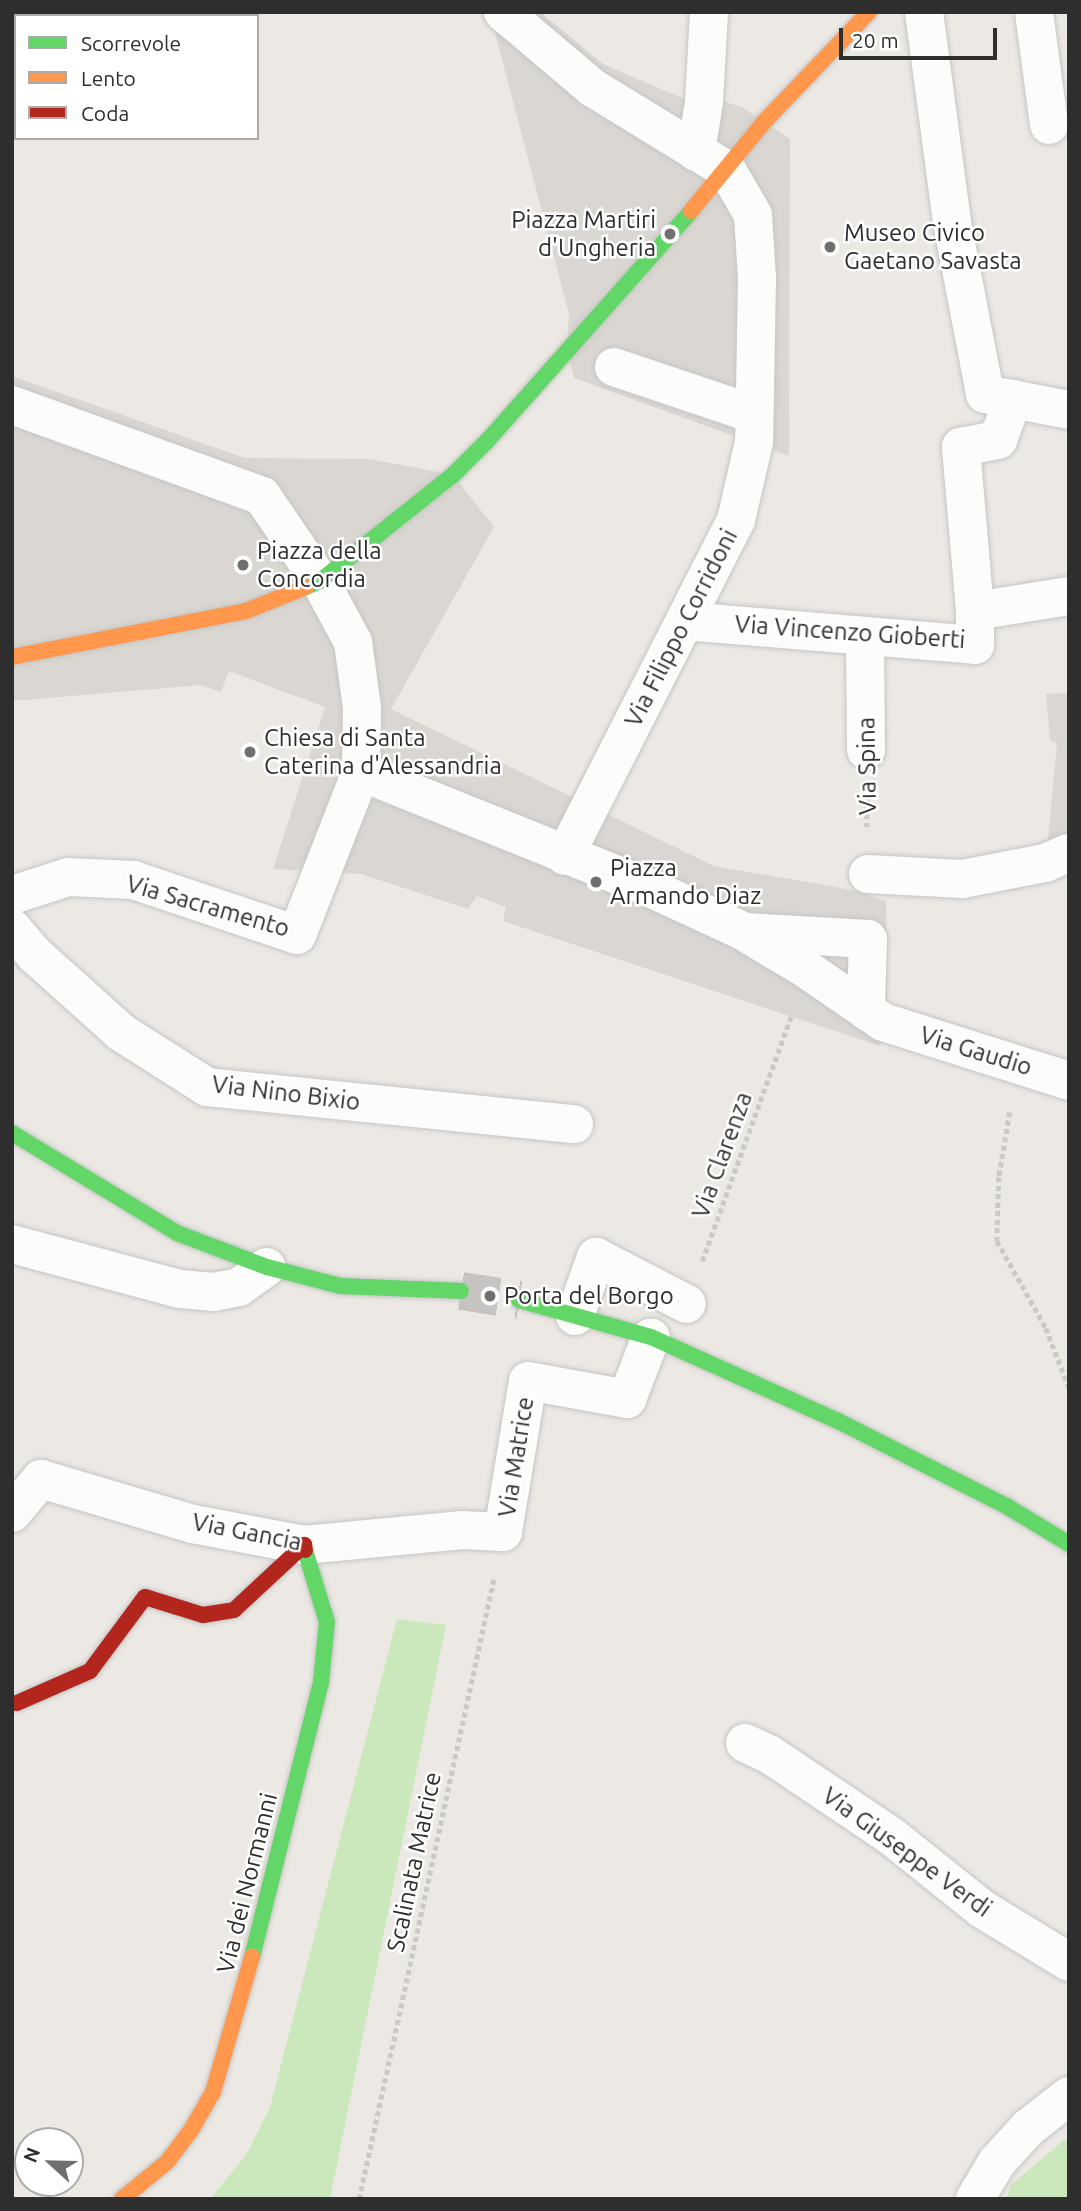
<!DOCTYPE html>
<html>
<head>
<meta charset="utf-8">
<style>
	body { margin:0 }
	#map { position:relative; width:1081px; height:2211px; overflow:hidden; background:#ece9e4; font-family:Ubuntu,sans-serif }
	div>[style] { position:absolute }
	.green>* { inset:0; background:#cbe8bc }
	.plaza>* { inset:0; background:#dad7d2 }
	.secondary-tunnel>* { height:38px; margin-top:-19px; transform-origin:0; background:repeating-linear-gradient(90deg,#c6c4c0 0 38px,transparent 0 57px) }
	.path>* { height:4.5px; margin-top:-2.25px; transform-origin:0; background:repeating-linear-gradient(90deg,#c9c9c8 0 5px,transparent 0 8.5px) }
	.roads { filter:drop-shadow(0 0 2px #c5c5c5) drop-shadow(0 0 2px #c5c5c5) }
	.street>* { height:38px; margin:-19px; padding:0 19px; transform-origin:19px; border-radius:19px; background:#fcfcfb }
	.fast>* { height:16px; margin:-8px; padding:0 8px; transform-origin:8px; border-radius:8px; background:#63d668 }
	.slow>* { height:16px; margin:-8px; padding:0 8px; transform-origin:8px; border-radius:8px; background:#ff974d }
	.jam>* { height:16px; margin:-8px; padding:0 8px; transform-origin:8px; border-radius:8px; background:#b3261e }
	.dots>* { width:19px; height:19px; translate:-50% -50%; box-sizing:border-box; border:4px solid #fff; border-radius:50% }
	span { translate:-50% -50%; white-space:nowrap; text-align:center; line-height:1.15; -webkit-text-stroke:5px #fff; paint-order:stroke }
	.poi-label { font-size:24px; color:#2e2e2e }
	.right { translate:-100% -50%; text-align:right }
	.left { translate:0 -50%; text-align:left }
	.street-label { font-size:24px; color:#2e2e2e }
	.frame { position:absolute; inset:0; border:14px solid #2e2e2e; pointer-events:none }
	.legend { position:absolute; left:14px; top:14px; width:245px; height:126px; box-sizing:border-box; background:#fff; border:2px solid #ababab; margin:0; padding:9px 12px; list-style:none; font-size:21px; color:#2e2e2e }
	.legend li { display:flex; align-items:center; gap:14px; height:35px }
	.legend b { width:35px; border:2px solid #ababab }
	.north { position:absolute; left:14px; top:2127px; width:70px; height:70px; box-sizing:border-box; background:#fff; border:2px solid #ababab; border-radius:50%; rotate:292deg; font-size:19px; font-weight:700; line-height:28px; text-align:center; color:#2e2e2e }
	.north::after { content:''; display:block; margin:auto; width:24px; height:32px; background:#706f6e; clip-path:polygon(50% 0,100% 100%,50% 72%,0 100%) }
	.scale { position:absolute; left:839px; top:28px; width:158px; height:32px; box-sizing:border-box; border:4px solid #2e2e2e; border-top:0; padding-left:9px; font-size:21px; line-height:24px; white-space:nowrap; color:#2e2e2e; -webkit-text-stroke:5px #fff; paint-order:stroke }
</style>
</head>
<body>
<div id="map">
	<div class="green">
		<div style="clip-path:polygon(397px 1619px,446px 1625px,330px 2199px,210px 2199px,246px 2155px,270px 2107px)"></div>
		<div style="clip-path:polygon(1069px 2136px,1069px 2199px,1006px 2199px,1011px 2185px)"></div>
	</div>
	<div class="plaza">
		<div style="clip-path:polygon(509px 12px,540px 12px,603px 64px,694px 103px,715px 99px,742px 107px,790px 139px,789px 456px,574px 378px,567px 350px,569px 314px,495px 33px)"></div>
		<div style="clip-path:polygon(12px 376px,245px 458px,370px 459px,453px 475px,494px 527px,391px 709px,714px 866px,852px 890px,886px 901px,887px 998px,880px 1046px,503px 921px,506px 907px,477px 896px,468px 909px,361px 874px,273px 869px,325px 707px,229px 671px,221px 692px,201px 685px,12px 701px)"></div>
		<div style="clip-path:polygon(1069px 693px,1069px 874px,1045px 870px,1057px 743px,1050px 741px,1046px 694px)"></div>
	</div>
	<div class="secondary-tunnel">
		<div style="left:461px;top:1291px;width:59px;rotate:8.8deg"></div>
	</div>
	<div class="path">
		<div style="left:867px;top:797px;width:30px;rotate:90deg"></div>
		<div style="left:1010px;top:1112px;width:66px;rotate:99.6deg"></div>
		<div style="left:999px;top:1177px;width:64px;rotate:91.8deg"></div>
		<div style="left:997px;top:1241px;width:100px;rotate:60.6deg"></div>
		<div style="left:1046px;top:1328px;width:64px;rotate:69deg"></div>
		<div style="left:702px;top:1261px;width:261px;rotate:-70deg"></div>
		<div style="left:359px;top:2199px;width:636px;rotate:-77.74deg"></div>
	</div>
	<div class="roads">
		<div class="street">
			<div style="left:503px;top:12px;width:118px;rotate:40.2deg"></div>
			<div style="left:593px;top:88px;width:157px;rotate:31.5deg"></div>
			<div style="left:727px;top:170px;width:52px;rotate:60deg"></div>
			<div style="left:753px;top:215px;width:63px;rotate:86.4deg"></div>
			<div style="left:757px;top:278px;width:164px;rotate:91deg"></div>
			<div style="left:754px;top:442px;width:80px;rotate:103deg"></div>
			<div style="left:736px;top:520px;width:377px;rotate:117deg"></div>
			<div style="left:924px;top:12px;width:212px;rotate:82.4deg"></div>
			<div style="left:952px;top:222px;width:175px;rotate:79.1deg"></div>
			<div style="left:985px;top:394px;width:86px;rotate:10.8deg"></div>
			<div style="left:1034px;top:12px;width:114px;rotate:82.4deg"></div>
			<div style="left:696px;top:152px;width:51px;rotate:-80.9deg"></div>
			<div style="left:704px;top:102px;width:90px;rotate:-86.8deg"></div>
			<div style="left:614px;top:367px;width:148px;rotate:18.6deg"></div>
			<div style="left:12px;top:405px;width:266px;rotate:20deg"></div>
			<div style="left:262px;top:496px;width:103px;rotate:55.7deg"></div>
			<div style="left:320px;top:581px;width:69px;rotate:61.6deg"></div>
			<div style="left:353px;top:642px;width:67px;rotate:82.2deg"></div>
			<div style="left:362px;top:708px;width:64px;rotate:90.9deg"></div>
			<div style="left:361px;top:772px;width:175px;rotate:111.4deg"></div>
			<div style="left:297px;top:935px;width:172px;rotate:-161.4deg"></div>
			<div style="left:134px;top:880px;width:66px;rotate:-177.4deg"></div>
			<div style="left:68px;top:877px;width:59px;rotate:162.2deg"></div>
			<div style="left:975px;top:611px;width:165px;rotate:-94.9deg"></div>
			<div style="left:961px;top:447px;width:38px;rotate:-11deg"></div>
			<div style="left:998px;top:440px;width:44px;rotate:-69.9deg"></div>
			<div style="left:685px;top:621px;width:291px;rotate:4.7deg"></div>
			<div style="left:975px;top:645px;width:34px;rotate:-90deg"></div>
			<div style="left:975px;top:611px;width:95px;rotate:-9.1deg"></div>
			<div style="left:865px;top:636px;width:114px;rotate:89.5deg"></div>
			<div style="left:361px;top:772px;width:314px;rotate:21.9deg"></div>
			<div style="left:652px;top:889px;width:102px;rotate:24.8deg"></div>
			<div style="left:745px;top:932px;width:123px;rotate:3.3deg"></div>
			<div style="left:868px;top:939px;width:72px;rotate:91.6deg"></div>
			<div style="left:868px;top:874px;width:94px;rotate:3deg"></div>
			<div style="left:962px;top:879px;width:85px;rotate:-10.9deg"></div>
			<div style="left:1045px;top:863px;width:26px;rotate:-23deg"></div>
			<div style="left:12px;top:928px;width:35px;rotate:50deg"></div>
			<div style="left:35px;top:955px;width:117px;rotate:41.9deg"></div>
			<div style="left:122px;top:1033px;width:101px;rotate:32.4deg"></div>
			<div style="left:207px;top:1087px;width:369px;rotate:5.8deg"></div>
			<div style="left:749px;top:935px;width:66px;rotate:30.8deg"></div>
			<div style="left:806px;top:969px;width:93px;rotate:34.5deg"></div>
			<div style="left:883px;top:1022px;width:195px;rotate:17.6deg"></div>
			<div style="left:12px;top:1244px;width:174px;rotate:15deg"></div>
			<div style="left:180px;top:1289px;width:33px;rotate:5deg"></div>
			<div style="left:213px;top:1292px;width:26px;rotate:-11deg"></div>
			<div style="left:239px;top:1287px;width:34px;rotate:-36deg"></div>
			<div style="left:575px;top:1316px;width:63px;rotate:-70.4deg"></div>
			<div style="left:596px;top:1257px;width:102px;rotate:27.3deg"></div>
			<div style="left:12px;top:1513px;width:45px;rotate:-49.5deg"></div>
			<div style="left:41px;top:1479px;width:159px;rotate:16.5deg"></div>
			<div style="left:193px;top:1524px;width:113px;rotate:10.7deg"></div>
			<div style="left:304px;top:1545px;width:159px;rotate:-5.4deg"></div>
			<div style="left:462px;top:1530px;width:41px;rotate:2.8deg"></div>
			<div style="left:503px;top:1532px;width:153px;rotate:-80.6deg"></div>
			<div style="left:528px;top:1381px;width:101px;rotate:10.3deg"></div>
			<div style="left:627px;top:1399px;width:66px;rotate:-68.8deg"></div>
			<div style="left:745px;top:1743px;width:26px;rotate:25deg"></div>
			<div style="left:769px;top:1754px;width:147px;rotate:33.9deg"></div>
			<div style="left:891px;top:1836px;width:117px;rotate:38.7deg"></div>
			<div style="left:982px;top:1909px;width:102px;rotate:31.3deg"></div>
			<div style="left:975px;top:2199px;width:43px;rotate:-59.3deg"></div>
			<div style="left:997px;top:2162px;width:46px;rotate:-47.6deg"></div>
			<div style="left:1028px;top:2128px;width:52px;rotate:-38deg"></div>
		</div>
		<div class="fast">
			<div style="left:306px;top:587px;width:15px;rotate:-23deg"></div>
			<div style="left:320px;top:581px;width:170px;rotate:-38.6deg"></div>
			<div style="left:453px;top:475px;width:49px;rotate:-45deg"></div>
			<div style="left:488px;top:440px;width:306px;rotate:-48.4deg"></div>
			<div style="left:12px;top:1133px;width:193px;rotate:31.2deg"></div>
			<div style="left:177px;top:1233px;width:96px;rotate:20.7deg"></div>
			<div style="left:267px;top:1267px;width:76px;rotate:14.4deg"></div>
			<div style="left:341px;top:1286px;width:120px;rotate:2.4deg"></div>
			<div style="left:519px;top:1300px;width:137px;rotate:15.7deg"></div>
			<div style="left:651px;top:1337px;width:207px;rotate:24.2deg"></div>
			<div style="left:840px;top:1422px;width:188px;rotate:26.8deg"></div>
			<div style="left:1008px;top:1507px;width:71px;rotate:31.2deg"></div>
			<div style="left:252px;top:1957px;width:284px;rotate:-75.9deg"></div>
			<div style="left:321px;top:1682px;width:60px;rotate:-84.3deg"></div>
			<div style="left:327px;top:1622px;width:75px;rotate:-107deg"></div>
		</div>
		<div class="slow">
			<div style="left:691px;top:211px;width:115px;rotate:-50.6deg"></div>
			<div style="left:764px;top:122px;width:152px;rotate:-46.3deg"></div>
			<div style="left:12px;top:657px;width:238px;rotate:-11.1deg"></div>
			<div style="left:246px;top:611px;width:65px;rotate:-21.8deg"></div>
			<div style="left:122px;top:2199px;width:58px;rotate:-39.4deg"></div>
			<div style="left:167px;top:2162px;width:38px;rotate:-53deg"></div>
			<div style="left:190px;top:2132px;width:46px;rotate:-60.1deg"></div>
			<div style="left:213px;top:2092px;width:141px;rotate:-73.9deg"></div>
		</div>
		<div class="jam">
			<div style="left:17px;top:1703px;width:80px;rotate:-23.7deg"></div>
			<div style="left:90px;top:1671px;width:92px;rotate:-53.4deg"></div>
			<div style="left:145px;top:1597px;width:61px;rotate:17.2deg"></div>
			<div style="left:203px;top:1615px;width:31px;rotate:-9deg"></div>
			<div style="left:234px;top:1610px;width:96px;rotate:-42.9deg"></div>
			<div style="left:304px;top:1545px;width:5px;rotate:79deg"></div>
		</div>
	</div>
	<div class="dots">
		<div style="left:670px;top:234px;background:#706f6e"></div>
		<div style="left:830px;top:247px;background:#706f6e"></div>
		<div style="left:243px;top:565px;background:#706f6e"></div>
		<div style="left:250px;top:752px;background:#706f6e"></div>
		<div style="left:596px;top:882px;background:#706f6e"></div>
		<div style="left:490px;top:1296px;background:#706f6e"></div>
	</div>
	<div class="poi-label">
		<span class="right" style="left:656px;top:234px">Piazza Martiri<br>d'Ungheria</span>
		<span class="left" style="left:844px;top:247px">Museo Civico<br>Gaetano Savasta</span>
		<span class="left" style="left:257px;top:565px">Piazza della<br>Concordia</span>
		<span class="left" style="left:264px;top:752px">Chiesa di Santa<br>Caterina d'Alessandria</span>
		<span class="left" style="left:610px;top:882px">Piazza<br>Armando Diaz</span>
		<span class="left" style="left:504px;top:1296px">Porta del Borgo</span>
	</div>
	<div class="street-label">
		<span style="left:681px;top:628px;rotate:-63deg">Via Filippo Corridoni</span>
		<span style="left:850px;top:632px;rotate:4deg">Via Vincenzo Gioberti</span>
		<span style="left:867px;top:766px;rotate:-91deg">Via Spina</span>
		<span style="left:208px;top:906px;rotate:16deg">Via Sacramento</span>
		<span style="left:976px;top:1051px;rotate:17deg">Via Gaudio</span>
		<span style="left:286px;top:1093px;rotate:7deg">Via Nino Bixio</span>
		<span style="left:722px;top:1155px;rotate:-70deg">Via Clarenza</span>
		<span style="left:516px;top:1457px;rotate:-81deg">Via Matrice</span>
		<span style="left:247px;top:1532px;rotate:11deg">Via Gancia</span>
		<span style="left:907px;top:1852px;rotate:36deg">Via Giuseppe Verdi</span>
		<span style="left:414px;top:1862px;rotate:-78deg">Scalinata Matrice</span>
		<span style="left:247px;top:1883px;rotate:-76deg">Via dei Normanni</span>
	</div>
	<div class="frame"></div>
	<ul class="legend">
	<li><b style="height:9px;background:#63d668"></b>Scorrevole</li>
	<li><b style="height:9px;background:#ff974d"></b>Lento</li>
	<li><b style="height:9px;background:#b3261e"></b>Coda</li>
	</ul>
	<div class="north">N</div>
	<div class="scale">20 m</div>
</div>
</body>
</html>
